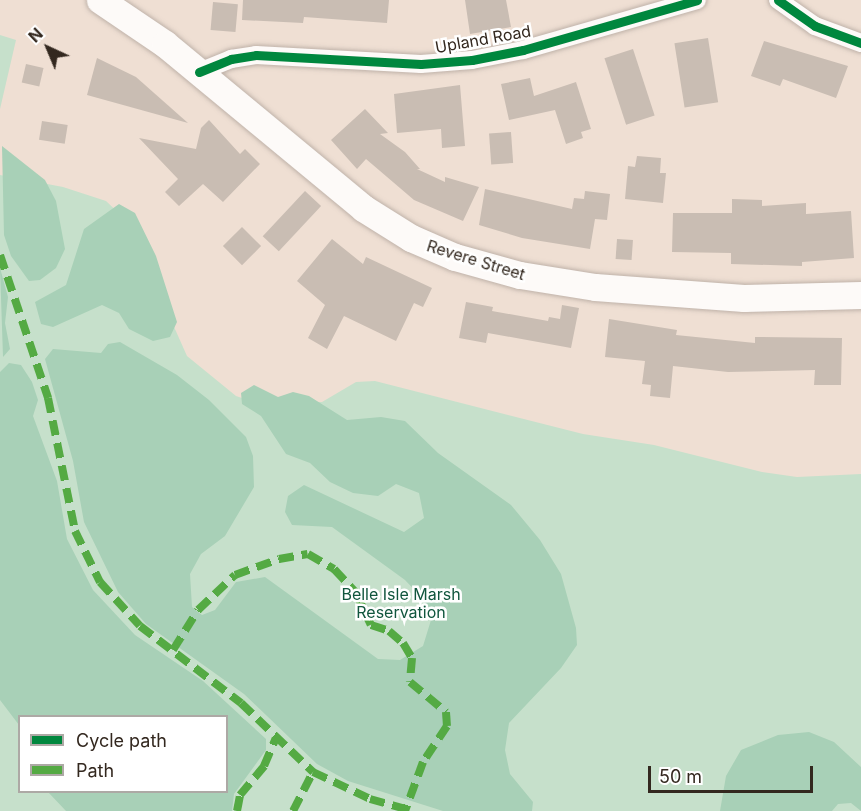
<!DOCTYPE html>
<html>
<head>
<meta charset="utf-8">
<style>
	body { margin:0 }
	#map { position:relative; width:861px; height:811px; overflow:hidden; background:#efdfd3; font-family:Inter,sans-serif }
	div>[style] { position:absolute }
	.green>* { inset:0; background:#c6e0cb }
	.forest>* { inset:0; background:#a8d0b7 }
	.building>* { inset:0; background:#c9bdb3; transform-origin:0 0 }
	.roads { filter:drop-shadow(0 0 2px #bfb2a9) drop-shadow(0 0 2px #bfb2a9) }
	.street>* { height:18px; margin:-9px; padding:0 9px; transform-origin:9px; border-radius:9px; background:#fdfaf8 }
	.secondary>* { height:27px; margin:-13.5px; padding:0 13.5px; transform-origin:13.5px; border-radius:13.5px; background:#fdfaf8 }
	.quiet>* { height:8px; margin-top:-4px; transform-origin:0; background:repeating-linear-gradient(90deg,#54aa43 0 15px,transparent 0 23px) }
	.cycleway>* { height:9px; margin:-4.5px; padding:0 4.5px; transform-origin:4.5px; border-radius:4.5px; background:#00873e }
	span { translate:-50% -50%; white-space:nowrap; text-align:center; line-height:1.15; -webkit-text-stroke:5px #fff; paint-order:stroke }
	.street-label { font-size:16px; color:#33281f }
	.park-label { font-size:16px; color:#10553d }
	.legend { position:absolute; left:18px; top:715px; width:210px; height:78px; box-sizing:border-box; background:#fff; border:2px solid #ada9a5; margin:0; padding:8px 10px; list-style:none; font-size:18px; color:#33281f }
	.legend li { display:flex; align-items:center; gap:12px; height:30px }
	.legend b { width:30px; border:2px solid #ada9a5 }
	.north { position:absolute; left:18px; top:18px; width:60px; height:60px; -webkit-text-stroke:4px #fff; paint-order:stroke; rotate:316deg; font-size:16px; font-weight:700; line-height:24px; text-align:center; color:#33281f }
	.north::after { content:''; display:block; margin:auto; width:21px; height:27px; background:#33281f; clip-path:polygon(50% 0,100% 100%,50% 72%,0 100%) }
	.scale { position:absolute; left:648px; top:766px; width:165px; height:27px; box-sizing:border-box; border:3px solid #33281f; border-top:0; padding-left:8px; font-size:18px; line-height:21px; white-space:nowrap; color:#33281f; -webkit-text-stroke:4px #fff; paint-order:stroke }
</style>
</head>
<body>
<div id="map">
	<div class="green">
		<div style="clip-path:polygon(0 35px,16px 40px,0 109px)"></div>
		<div style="clip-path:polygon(evenodd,0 175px,63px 187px,106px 201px,127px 221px,187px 356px,236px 396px,251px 401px,322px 402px,356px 382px,375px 381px,583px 434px,654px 445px,762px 472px,797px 477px,861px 474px,861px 811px,0 811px,0 175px,20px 716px,226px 716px,226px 792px,20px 792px,20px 716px)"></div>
	</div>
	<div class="forest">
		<div style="clip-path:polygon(2px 146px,45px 180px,56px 201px,65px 249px,56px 268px,40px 280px,29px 281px,11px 256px,4px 235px)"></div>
		<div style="clip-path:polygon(119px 204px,135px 213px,156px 256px,177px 322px,170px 337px,153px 341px,129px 329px,119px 313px,102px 305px,53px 327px,41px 324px,35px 302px,66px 285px,84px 229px)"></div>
		<div style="clip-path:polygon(0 268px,8px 297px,5px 323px,10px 349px,3px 357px)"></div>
		<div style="clip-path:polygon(120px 342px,177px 375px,209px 400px,246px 437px,253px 456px,254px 487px,225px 536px,201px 554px,190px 574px,192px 607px,202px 615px,215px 610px,236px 582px,265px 577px,378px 659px,400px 660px,423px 646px,431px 620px,425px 601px,405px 580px,332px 527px,292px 525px,285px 512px,288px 496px,304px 485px,404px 532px,424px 518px,419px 493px,396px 484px,378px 496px,353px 493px,330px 482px,310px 463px,286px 454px,261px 416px,242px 404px,241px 393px,254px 385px,278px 397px,293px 392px,309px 396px,347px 420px,381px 417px,405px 421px,438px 453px,511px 505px,540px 540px,561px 574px,576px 628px,577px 645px,561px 668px,509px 723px,505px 750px,510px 774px,533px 802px,532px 811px,443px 811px,348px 781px,317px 764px,244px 694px,146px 624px,118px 592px,84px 522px,73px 461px,45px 359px,53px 349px,101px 353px,108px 344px)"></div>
		<div style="clip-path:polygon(9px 363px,21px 365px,32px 382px,38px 400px,33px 416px,57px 481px,67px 539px,93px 590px,135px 635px,203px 681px,266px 739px,266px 750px,234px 794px,232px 811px,66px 811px,48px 792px,226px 792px,226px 716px,20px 716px,19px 725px,0 700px,0 372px)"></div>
		<div style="clip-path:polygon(809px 732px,834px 742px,861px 767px,861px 811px,851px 803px,838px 804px,832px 811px,720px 811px,726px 776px,741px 750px,778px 735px)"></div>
	</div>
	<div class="building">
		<div style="clip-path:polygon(243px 0,389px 0,387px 23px,304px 17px,303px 23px,242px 20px)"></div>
		<div style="clip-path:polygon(465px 0,506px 0,511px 27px,470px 34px)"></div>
		<div style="left:213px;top:2px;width:25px;height:28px;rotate:5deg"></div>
		<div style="left:708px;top:38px;width:65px;height:34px;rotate:81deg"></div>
		<div style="clip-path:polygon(764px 41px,848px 66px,836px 98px,783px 79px,780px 86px,751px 76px)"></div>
		<div style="left:633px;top:49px;width:70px;height:30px;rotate:72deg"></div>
		<div style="clip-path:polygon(97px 58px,136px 77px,188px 123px,87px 95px)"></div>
		<div style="left:26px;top:64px;width:18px;height:19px;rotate:13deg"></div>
		<div style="clip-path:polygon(530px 78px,534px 96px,576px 82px,591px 129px,581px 132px,583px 138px,566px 144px,555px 110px,509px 120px,501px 84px)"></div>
		<div style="clip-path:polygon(460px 85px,465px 146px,442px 148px,441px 129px,397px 133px,394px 94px)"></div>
		<div style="clip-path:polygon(365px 109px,388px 133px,380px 134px,405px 152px,420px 169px,417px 169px,445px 182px,445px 177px,479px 187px,463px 221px,414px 200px,366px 159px,357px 169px,331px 140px)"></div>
		<div style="clip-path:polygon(209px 120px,240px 154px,245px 149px,260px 164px,223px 202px,203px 184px,179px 206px,165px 192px,178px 179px,139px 138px,196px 149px,201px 128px)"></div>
		<div style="left:42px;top:121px;width:26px;height:19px;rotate:9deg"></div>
		<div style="left:511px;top:132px;width:31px;height:22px;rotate:86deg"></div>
		<div style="clip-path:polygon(637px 156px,661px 158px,660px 173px,666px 173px,663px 203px,625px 199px,628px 166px,635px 167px)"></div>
		<div style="clip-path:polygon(485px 189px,572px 209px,574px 198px,584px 199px,585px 191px,610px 194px,607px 220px,595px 219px,590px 249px,522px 238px,479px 225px)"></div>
		<div style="left:305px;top:191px;width:22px;height:62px;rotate:43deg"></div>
		<div style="clip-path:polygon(732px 199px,762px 200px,762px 206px,806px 203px,806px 214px,851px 211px,854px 258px,802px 262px,802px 266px,731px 264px,731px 253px,672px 252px,673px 213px,732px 213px)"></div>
		<div style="left:242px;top:227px;width:27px;height:27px;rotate:45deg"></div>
		<div style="clip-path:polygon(332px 239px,363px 264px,366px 257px,432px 288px,423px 307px,414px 303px,396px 341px,344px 316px,327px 349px,308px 338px,325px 305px,297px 281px)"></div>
		<div style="left:617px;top:239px;width:16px;height:20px;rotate:4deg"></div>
		<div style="clip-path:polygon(466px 302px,493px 307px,492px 311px,548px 321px,549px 317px,560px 319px,562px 305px,579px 308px,571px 348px,488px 333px,486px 343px,459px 338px)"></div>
		<div style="clip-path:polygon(609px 319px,677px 330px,676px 335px,755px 343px,755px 337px,842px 338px,841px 385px,814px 385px,815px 370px,728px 372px,673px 366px,670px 398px,650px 396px,651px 385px,642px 384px,645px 361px,605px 357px)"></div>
	</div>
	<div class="roads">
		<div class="street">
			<div style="left:778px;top:0;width:45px;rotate:35.1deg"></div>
			<div style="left:815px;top:26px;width:49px;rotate:20.3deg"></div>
			<div style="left:199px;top:72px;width:35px;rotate:-22deg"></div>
			<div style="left:231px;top:59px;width:25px;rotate:-9deg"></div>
			<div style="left:256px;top:55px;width:165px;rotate:3.1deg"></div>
			<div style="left:421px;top:64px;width:51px;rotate:-4.5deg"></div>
			<div style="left:472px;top:60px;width:52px;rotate:-11.1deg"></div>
			<div style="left:523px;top:50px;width:181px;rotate:-16deg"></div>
		</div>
		<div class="secondary">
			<div style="left:100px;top:0;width:78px;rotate:34.1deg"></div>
			<div style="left:165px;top:44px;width:257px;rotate:39.6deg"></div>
			<div style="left:363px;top:208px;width:57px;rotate:32deg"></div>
			<div style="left:411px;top:238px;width:48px;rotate:23.4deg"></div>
			<div style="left:455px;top:257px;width:67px;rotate:15.5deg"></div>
			<div style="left:520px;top:275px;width:76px;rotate:9.1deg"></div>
			<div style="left:595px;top:287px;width:149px;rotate:4.2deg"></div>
			<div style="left:744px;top:298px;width:117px;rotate:-1.5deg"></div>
		</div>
	</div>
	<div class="quiet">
		<div style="left:0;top:255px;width:151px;rotate:71.4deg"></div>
		<div style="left:48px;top:398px;width:136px;rotate:78.5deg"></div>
		<div style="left:75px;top:531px;width:57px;rotate:63.9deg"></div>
		<div style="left:100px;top:582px;width:59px;rotate:47.7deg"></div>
		<div style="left:140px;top:626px;width:127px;rotate:37.3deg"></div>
		<div style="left:241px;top:703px;width:100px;rotate:43.8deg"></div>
		<div style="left:313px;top:772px;width:63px;rotate:25.3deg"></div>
		<div style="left:370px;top:799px;width:45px;rotate:15.6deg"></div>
		<div style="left:173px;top:650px;width:47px;rotate:-58deg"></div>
		<div style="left:198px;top:610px;width:51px;rotate:-43.4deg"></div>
		<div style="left:235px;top:575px;width:47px;rotate:-20deg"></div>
		<div style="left:279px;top:559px;width:29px;rotate:-10deg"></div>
		<div style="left:308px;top:554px;width:30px;rotate:30deg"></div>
		<div style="left:334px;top:569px;width:33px;rotate:47deg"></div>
		<div style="left:356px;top:593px;width:35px;rotate:65deg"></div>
		<div style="left:371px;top:625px;width:19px;rotate:18deg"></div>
		<div style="left:389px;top:631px;width:18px;rotate:41deg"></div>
		<div style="left:403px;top:643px;width:17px;rotate:59deg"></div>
		<div style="left:412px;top:658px;width:24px;rotate:95deg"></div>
		<div style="left:410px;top:682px;width:47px;rotate:39.8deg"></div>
		<div style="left:446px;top:712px;width:14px;rotate:86deg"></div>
		<div style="left:447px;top:726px;width:43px;rotate:123.7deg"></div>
		<div style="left:423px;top:762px;width:52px;rotate:110.2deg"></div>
		<div style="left:237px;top:811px;width:16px;rotate:-79deg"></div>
		<div style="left:240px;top:795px;width:38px;rotate:-50deg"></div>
		<div style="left:264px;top:766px;width:30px;rotate:-67deg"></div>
		<div style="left:293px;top:811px;width:44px;rotate:-62.9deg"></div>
	</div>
	<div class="cycleway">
		<div style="left:778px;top:0;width:45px;rotate:35.1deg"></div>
		<div style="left:815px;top:26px;width:49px;rotate:20.3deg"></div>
		<div style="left:199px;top:72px;width:35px;rotate:-22deg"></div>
		<div style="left:231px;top:59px;width:25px;rotate:-9deg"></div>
		<div style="left:256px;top:55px;width:165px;rotate:3.1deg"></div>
		<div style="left:421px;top:64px;width:51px;rotate:-4.5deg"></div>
		<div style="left:472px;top:60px;width:52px;rotate:-11.1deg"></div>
		<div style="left:523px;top:50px;width:181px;rotate:-16deg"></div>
	</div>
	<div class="street-label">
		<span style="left:483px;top:39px;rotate:-10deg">Upland Road</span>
		<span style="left:476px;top:260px;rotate:17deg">Revere Street</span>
	</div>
	<div class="park-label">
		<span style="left:401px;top:603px">Belle Isle Marsh<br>Reservation</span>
	</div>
	<ul class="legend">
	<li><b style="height:8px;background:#00873e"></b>Cycle path</li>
	<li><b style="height:8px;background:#54aa43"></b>Path</li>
	</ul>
	<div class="north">N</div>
	<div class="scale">50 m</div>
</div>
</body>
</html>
